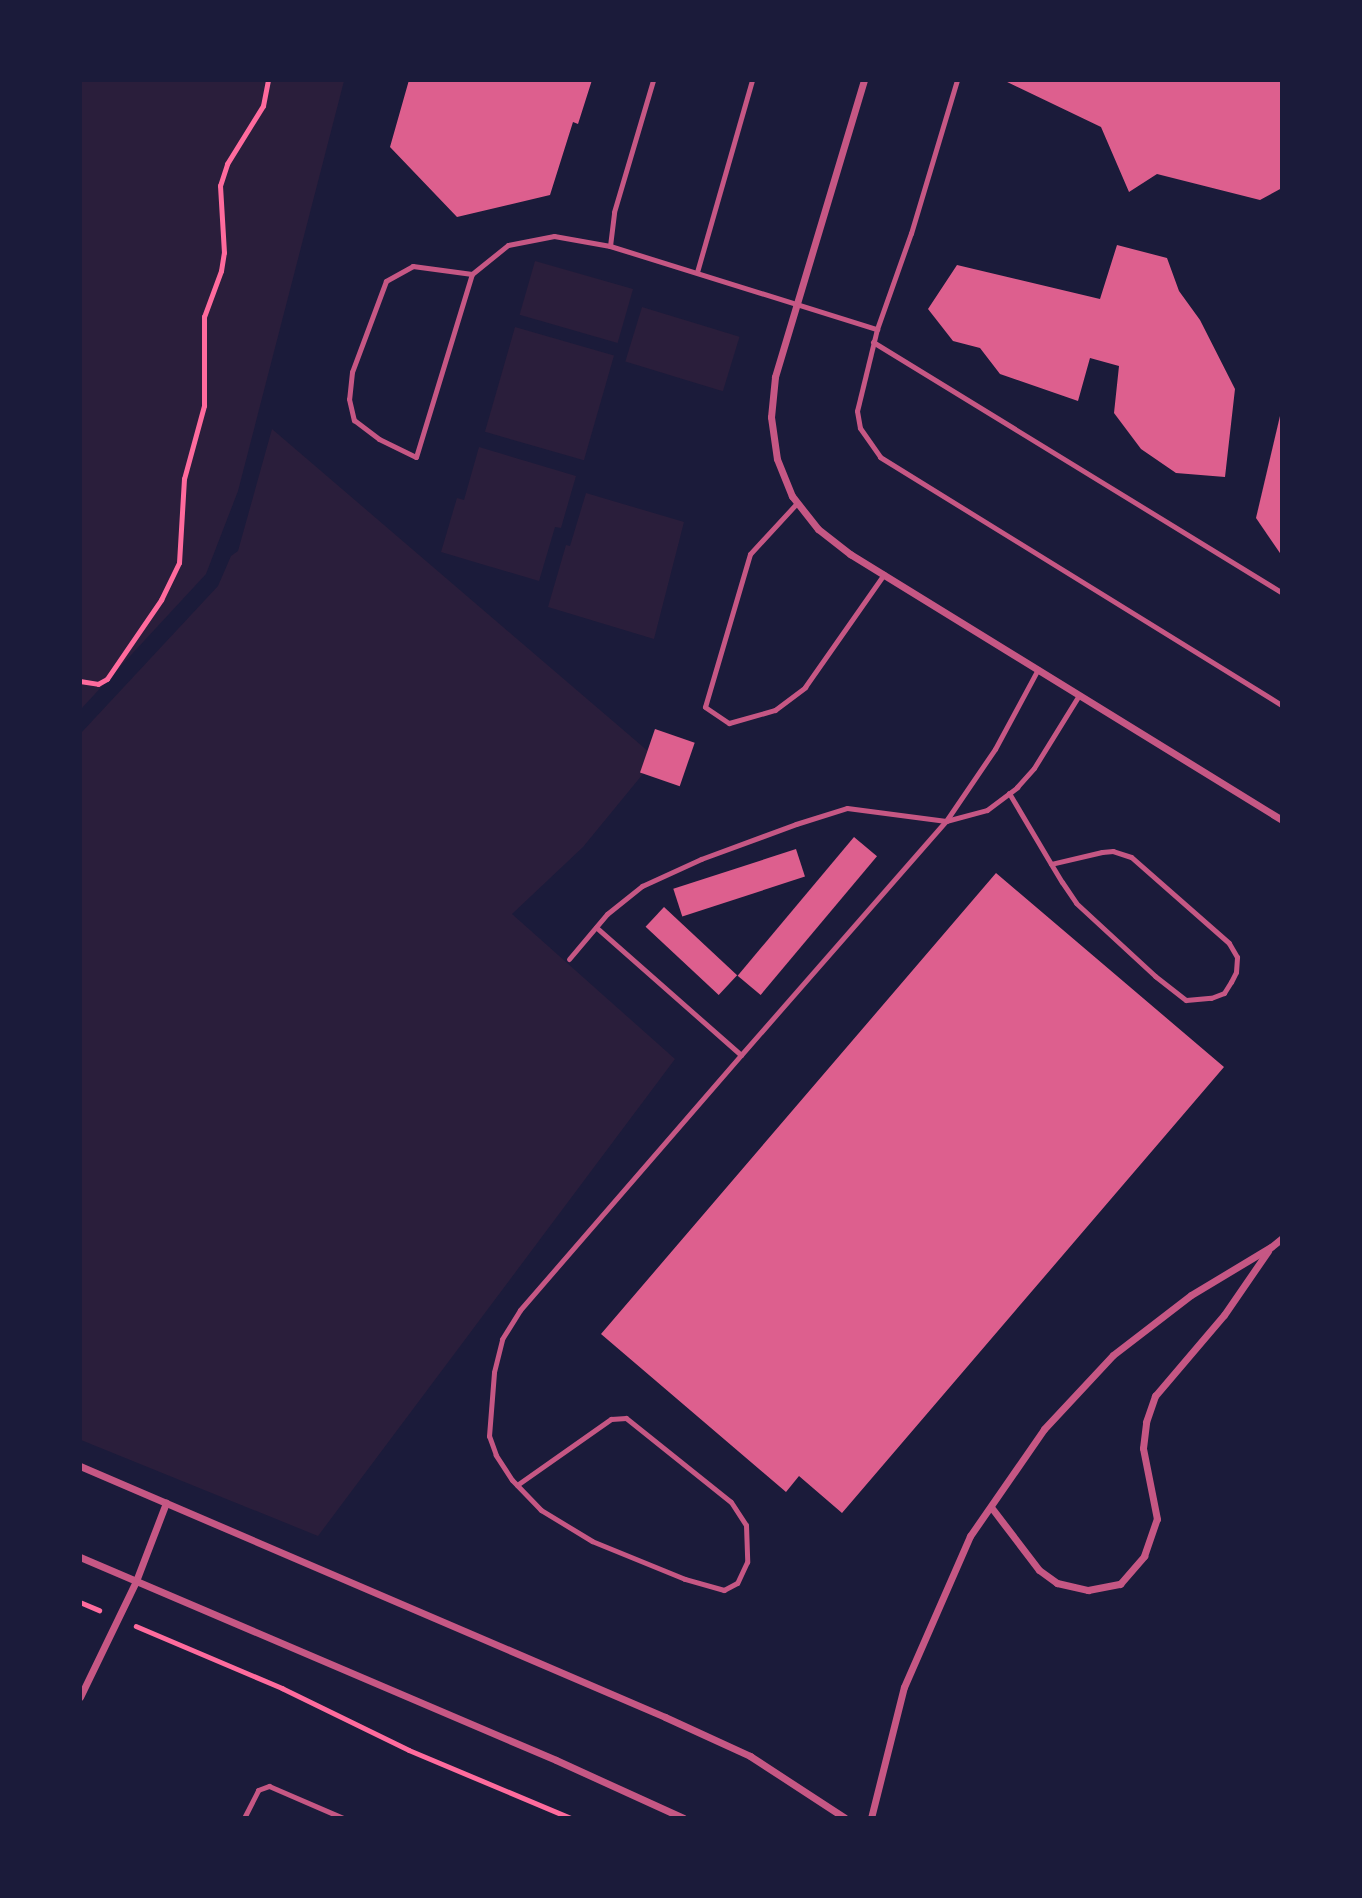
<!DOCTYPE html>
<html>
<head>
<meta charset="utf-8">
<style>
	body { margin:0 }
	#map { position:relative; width:1362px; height:1898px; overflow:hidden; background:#1b1b3a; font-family:"Exo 2",sans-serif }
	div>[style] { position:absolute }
	.green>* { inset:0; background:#2a1e3b; transform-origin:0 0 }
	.building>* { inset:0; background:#dd5f8e; transform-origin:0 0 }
	.path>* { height:4.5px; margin:-2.25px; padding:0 2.25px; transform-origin:2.25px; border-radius:2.25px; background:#ff6b9d }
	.service>* { height:5px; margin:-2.5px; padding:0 2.5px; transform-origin:2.5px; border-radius:2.5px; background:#c65784 }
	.minor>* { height:7px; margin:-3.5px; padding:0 3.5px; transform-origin:3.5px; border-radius:3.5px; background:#c65784 }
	span { translate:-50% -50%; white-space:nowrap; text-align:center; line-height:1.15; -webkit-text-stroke:6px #1b1b3a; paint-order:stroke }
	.frame { position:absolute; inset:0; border:82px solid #1b1b3a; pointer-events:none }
</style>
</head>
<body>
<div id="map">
	<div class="green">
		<div style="clip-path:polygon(81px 81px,344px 81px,238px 491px,206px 574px,81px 709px)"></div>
		<div style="left:535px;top:261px;width:102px;height:56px;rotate:16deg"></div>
		<div style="left:642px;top:307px;width:102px;height:57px;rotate:17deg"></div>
		<div style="left:515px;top:327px;width:103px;height:109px;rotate:16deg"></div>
		<div style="clip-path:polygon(272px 429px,656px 758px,583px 847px,512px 914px,675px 1059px,318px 1536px,81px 1440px,81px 733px,218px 586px,231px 556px,238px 551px)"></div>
		<div style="clip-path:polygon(479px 447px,576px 476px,561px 528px,555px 527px,539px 581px,441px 552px,457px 498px,464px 500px)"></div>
		<div style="clip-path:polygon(586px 493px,684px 522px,654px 639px,548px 607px,566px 545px,570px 546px)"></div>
	</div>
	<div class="building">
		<div style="clip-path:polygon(409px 80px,592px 80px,578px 124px,573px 122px,550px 195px,457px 217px,390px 147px)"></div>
		<div style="clip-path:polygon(1003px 80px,1282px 80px,1282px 188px,1260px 200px,1157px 174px,1129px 192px,1101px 127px)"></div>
		<div style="clip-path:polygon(1117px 245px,1167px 258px,1179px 291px,1200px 320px,1235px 389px,1225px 477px,1176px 473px,1141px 449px,1114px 413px,1119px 366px,1090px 358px,1078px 401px,1000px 374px,980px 348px,953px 341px,928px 309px,957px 265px,1100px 299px)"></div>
		<div style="clip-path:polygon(1280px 416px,1282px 416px,1282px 556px,1256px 518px)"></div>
		<div style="left:655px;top:729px;width:42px;height:46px;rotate:19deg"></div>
		<div style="left:854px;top:837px;width:30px;height:181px;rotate:40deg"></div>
		<div style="left:796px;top:849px;width:29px;height:129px;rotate:72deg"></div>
		<div style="clip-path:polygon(996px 873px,1224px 1067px,842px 1513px,799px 1476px,786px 1492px,601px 1334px)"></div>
		<div style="left:664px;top:907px;width:100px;height:27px;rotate:43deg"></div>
	</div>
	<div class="path">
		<div style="left:80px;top:681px;width:18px;rotate:9deg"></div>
		<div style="left:98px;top:684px;width:10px;rotate:-29deg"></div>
		<div style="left:107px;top:679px;width:96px;rotate:-55.6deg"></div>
		<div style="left:161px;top:600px;width:41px;rotate:-64.1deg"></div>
		<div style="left:179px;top:563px;width:84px;rotate:-86.6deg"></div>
		<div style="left:184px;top:479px;width:76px;rotate:-74.7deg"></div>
		<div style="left:204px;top:406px;width:89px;rotate:-90deg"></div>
		<div style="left:204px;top:317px;width:49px;rotate:-69.7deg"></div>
		<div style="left:221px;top:271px;width:18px;rotate:-81deg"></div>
		<div style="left:224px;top:253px;width:67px;rotate:-93.4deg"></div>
		<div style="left:220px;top:186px;width:23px;rotate:-72deg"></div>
		<div style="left:227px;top:164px;width:68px;rotate:-58.2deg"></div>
		<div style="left:263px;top:106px;width:26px;rotate:-79deg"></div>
		<div style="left:80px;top:1602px;width:21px;rotate:23deg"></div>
		<div style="left:136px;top:1626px;width:159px;rotate:23deg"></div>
		<div style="left:282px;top:1688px;width:141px;rotate:26deg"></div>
		<div style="left:409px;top:1750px;width:176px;rotate:22.8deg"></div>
	</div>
	<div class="service">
		<div style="left:957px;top:80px;width:160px;rotate:106.7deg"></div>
		<div style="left:911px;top:233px;width:102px;rotate:109.5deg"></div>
		<div style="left:877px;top:329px;width:84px;rotate:103.7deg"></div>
		<div style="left:857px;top:411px;width:17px;rotate:80deg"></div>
		<div style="left:860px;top:428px;width:35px;rotate:55deg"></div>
		<div style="left:880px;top:457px;width:472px;rotate:31.7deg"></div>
		<div style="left:610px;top:246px;width:34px;rotate:-83deg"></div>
		<div style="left:614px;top:212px;width:138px;rotate:-73.5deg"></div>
		<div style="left:697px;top:272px;width:200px;rotate:-74deg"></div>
		<div style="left:472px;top:274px;width:60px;rotate:-172.3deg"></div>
		<div style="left:413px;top:266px;width:31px;rotate:151deg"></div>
		<div style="left:386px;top:281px;width:97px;rotate:110.5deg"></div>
		<div style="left:352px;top:372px;width:27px;rotate:96deg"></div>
		<div style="left:349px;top:399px;width:22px;rotate:77deg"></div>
		<div style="left:354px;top:420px;width:31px;rotate:37deg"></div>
		<div style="left:379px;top:439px;width:41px;rotate:25.9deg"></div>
		<div style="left:416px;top:457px;width:191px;rotate:-73deg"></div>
		<div style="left:472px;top:274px;width:46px;rotate:-38.9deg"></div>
		<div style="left:508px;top:245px;width:47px;rotate:-11.1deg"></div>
		<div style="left:554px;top:236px;width:57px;rotate:10.1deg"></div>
		<div style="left:610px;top:246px;width:280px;rotate:17.3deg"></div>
		<div style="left:873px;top:342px;width:480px;rotate:31.5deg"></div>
		<div style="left:797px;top:503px;width:69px;rotate:132.7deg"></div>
		<div style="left:750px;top:554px;width:159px;rotate:106.4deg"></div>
		<div style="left:705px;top:707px;width:29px;rotate:34deg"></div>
		<div style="left:729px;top:723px;width:48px;rotate:-15.8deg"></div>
		<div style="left:775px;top:710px;width:38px;rotate:-37deg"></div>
		<div style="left:805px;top:687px;width:138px;rotate:-55deg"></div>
		<div style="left:1009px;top:793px;width:82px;rotate:59.4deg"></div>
		<div style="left:1051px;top:864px;width:21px;rotate:59deg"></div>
		<div style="left:1062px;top:882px;width:25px;rotate:56deg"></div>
		<div style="left:1076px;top:903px;width:108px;rotate:42.7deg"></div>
		<div style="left:1155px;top:976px;width:39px;rotate:38deg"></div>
		<div style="left:1186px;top:1000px;width:25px;rotate:-5deg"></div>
		<div style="left:1211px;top:998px;width:14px;rotate:-21deg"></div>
		<div style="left:1224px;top:993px;width:13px;rotate:-58deg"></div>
		<div style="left:1231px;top:982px;width:11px;rotate:-63deg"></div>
		<div style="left:1236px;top:972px;width:15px;rotate:-86deg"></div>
		<div style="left:1237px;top:957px;width:16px;rotate:-120deg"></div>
		<div style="left:1229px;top:943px;width:130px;rotate:-138.7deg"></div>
		<div style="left:1131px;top:857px;width:19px;rotate:-162deg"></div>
		<div style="left:1113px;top:851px;width:11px;rotate:175deg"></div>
		<div style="left:1102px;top:852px;width:52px;rotate:166.8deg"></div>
		<div style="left:569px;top:959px;width:59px;rotate:-49.8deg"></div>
		<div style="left:607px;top:914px;width:45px;rotate:-38.7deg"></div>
		<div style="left:642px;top:886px;width:65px;rotate:-24.6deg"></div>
		<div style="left:701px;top:859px;width:101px;rotate:-20.2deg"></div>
		<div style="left:796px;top:824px;width:53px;rotate:-17.4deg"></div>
		<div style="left:847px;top:808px;width:100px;rotate:7.5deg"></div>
		<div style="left:946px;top:821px;width:87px;rotate:-55.8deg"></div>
		<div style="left:995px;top:749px;width:91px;rotate:-61.7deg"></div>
		<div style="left:741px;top:1055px;width:311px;rotate:-48.8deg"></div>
		<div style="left:946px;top:821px;width:42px;rotate:-15deg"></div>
		<div style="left:987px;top:810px;width:38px;rotate:-37deg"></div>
		<div style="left:1017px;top:787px;width:25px;rotate:-48deg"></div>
		<div style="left:1034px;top:768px;width:86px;rotate:-58.3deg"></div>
		<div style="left:517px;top:1485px;width:115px;rotate:-35.1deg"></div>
		<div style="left:611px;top:1419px;width:15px;rotate:-4deg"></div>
		<div style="left:626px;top:1418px;width:134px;rotate:38.7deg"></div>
		<div style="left:731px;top:1502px;width:27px;rotate:57deg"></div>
		<div style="left:746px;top:1525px;width:37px;rotate:88deg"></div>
		<div style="left:747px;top:1562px;width:23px;rotate:115deg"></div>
		<div style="left:737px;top:1583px;width:15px;rotate:152deg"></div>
		<div style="left:724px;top:1590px;width:41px;rotate:-164.2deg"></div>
		<div style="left:685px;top:1579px;width:100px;rotate:-157.8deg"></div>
		<div style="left:592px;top:1541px;width:60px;rotate:-148.7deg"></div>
		<div style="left:541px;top:1510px;width:42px;rotate:-134deg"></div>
		<div style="left:512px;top:1480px;width:30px;rotate:-123deg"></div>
		<div style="left:496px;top:1455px;width:20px;rotate:-110deg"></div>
		<div style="left:489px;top:1436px;width:64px;rotate:-85.5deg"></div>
		<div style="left:494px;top:1372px;width:34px;rotate:-76deg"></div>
		<div style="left:502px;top:1339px;width:34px;rotate:-58deg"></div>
		<div style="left:520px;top:1310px;width:337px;rotate:-49.1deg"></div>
		<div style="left:741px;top:1055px;width:193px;rotate:-138.6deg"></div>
		<div style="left:244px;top:1818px;width:31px;rotate:-63deg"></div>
		<div style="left:258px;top:1790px;width:12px;rotate:-20deg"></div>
		<div style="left:269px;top:1786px;width:81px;rotate:23.4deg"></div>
	</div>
	<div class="minor">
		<div style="left:864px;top:80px;width:310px;rotate:106.7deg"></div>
		<div style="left:775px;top:377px;width:40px;rotate:95.7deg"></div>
		<div style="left:771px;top:417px;width:42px;rotate:81.9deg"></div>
		<div style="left:777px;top:459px;width:40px;rotate:68deg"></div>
		<div style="left:792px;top:496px;width:42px;rotate:51.8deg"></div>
		<div style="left:818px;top:529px;width:41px;rotate:38deg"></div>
		<div style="left:850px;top:554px;width:507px;rotate:31.62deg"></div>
		<div style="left:80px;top:1466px;width:637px;rotate:23.22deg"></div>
		<div style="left:665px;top:1717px;width:94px;rotate:24.6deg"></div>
		<div style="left:750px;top:1756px;width:113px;rotate:33.1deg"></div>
		<div style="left:991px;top:1507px;width:79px;rotate:52.7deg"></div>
		<div style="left:1039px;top:1570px;width:22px;rotate:36deg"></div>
		<div style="left:1057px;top:1583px;width:32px;rotate:13deg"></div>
		<div style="left:1088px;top:1590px;width:33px;rotate:-11deg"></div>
		<div style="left:1120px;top:1584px;width:37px;rotate:-49deg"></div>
		<div style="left:1144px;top:1556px;width:39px;rotate:-71deg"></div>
		<div style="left:1157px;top:1519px;width:72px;rotate:-101.2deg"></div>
		<div style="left:1143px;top:1448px;width:26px;rotate:-83deg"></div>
		<div style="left:1146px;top:1422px;width:28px;rotate:-71deg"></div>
		<div style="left:1155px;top:1396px;width:106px;rotate:-49.6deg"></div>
		<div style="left:1224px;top:1315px;width:78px;rotate:-55.5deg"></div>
		<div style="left:80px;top:1557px;width:517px;rotate:23.1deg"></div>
		<div style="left:556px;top:1760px;width:140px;rotate:24.5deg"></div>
		<div style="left:80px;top:1697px;width:129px;rotate:-64.2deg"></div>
		<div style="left:136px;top:1581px;width:84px;rotate:-69deg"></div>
		<div style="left:871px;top:1818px;width:135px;rotate:-75.9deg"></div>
		<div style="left:904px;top:1687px;width:165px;rotate:-66.4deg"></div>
		<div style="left:970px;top:1536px;width:130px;rotate:-55.3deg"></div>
		<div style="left:1044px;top:1429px;width:101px;rotate:-47deg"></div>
		<div style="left:1113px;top:1355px;width:98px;rotate:-37.6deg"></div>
		<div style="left:1191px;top:1295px;width:93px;rotate:-31deg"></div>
		<div style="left:1271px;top:1247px;width:14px;rotate:-39deg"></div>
	</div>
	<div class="frame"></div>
</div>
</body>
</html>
